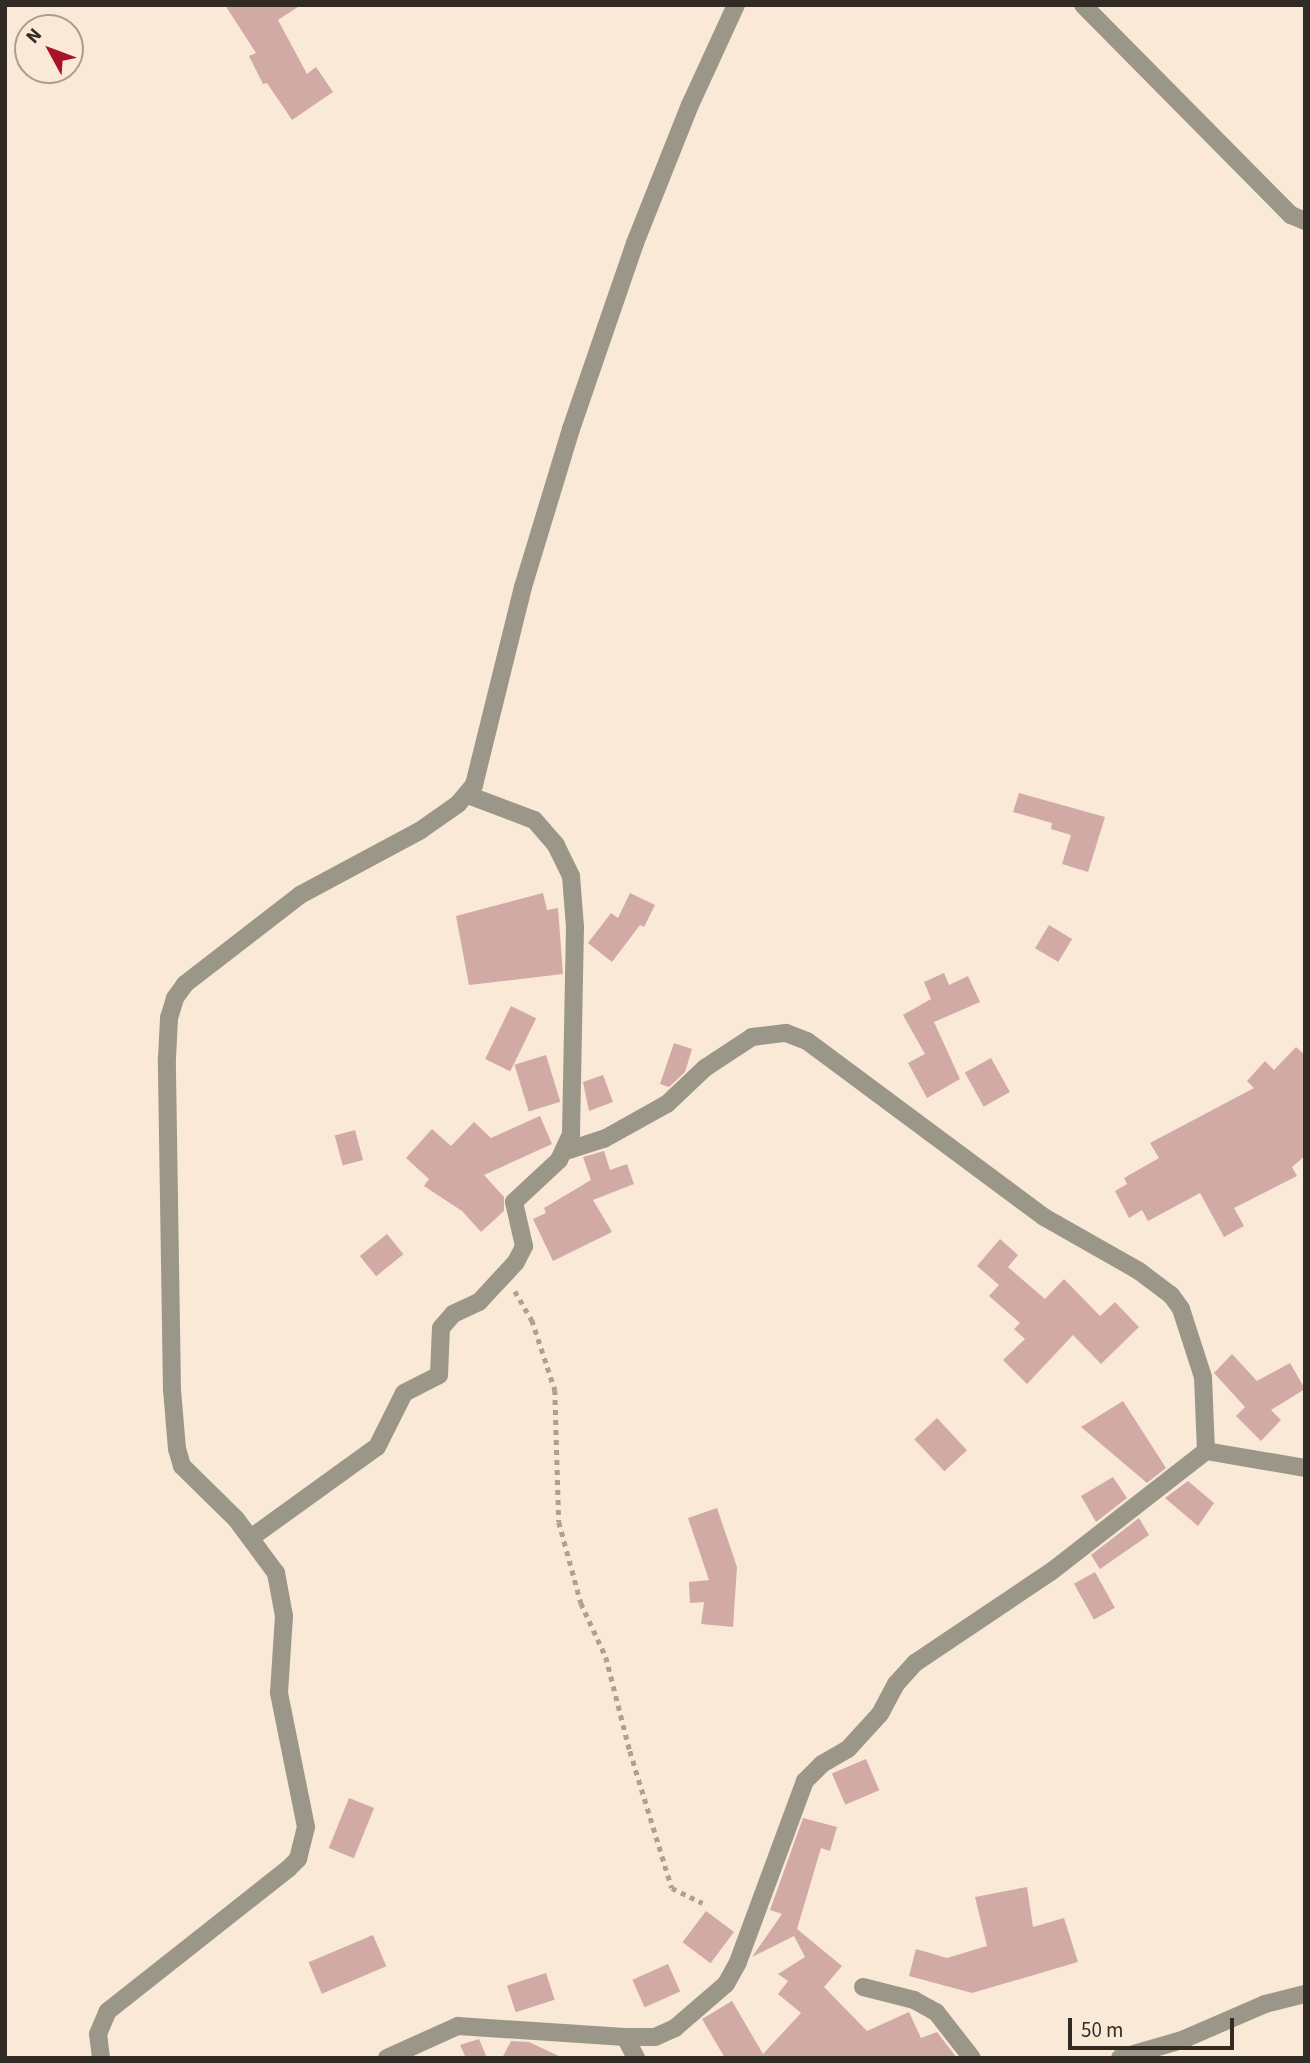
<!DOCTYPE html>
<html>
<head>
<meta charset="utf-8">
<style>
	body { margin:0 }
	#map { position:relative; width:1310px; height:2063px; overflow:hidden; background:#f9e9d6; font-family:"Source Sans 3",sans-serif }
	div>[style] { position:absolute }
	.building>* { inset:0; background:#d2aaa5; transform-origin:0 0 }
	.path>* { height:4.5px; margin-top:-2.25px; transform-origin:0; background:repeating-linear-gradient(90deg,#aea193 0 5px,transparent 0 10px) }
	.street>* { height:18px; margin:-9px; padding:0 9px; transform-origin:9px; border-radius:9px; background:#9b9788 }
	span { translate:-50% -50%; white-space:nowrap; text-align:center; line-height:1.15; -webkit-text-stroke:6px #f9e9d6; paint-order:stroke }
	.frame { position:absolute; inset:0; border:7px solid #312b24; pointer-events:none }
	.north { position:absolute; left:14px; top:14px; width:70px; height:70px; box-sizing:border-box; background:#f9e9d6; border:2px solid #a99d8f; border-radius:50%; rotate:311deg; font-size:19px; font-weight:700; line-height:28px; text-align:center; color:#312b24 }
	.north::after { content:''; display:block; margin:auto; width:24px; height:32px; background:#a91325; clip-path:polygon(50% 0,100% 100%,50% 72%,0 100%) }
	.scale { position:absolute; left:1068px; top:2018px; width:166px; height:32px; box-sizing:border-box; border:4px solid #312b24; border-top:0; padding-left:9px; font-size:21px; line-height:24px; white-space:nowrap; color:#312b24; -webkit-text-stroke:5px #f9e9d6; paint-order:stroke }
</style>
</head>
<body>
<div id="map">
	<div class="building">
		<div style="clip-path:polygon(225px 5px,301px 5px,278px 20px,307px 74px,316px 67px,333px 92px,292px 120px,267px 83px,263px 84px,249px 56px,256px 53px)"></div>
		<div style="clip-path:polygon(1019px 793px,1105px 817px,1088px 872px,1062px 864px,1071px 835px,1051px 829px,1052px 823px,1013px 812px)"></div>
		<div style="clip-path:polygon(543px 893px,547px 910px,558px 908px,563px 974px,469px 985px,456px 916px)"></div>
		<div style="clip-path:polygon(630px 893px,655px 905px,644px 927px,640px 925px,612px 962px,588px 943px,611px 913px,618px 918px)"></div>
		<div style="left:1049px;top:925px;width:27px;height:27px;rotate:31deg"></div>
		<div style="clip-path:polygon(944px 973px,949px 985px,968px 976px,980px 1002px,934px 1022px,960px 1079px,927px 1098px,908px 1063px,925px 1054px,903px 1015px,931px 999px,924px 982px)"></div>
		<div style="left:511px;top:1006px;width:28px;height:59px;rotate:26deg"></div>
		<div style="clip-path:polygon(674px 1043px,692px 1049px,685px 1072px,669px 1087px,660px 1084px)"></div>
		<div style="clip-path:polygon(1296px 1047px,1305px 1055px,1305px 1156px,1292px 1167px,1297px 1176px,1234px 1208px,1244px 1226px,1224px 1237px,1200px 1193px,1148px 1221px,1142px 1210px,1129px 1218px,1115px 1191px,1127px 1184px,1124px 1178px,1159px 1158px,1150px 1143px,1254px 1088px,1247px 1081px,1265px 1061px,1274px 1070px)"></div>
		<div style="left:546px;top:1055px;width:49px;height:33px;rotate:73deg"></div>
		<div style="left:991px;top:1058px;width:39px;height:30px;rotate:61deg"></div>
		<div style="clip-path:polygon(603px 1075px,613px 1102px,589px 1111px,583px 1082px)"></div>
		<div style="clip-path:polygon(540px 1116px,552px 1144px,484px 1175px,504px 1197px,504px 1211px,481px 1232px,462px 1211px,424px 1186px,429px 1179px,406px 1158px,432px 1129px,451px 1146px,474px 1122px,491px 1138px)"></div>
		<div style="left:355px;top:1130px;width:31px;height:21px;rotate:75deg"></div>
		<div style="clip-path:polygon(604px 1151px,610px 1170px,627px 1164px,634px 1184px,593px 1200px,612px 1232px,553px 1261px,533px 1219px,546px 1213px,544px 1208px,591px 1180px,583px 1157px)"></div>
		<div style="left:387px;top:1234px;width:26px;height:35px;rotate:51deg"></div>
		<div style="clip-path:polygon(1000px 1239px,1018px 1255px,1008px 1267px,1045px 1299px,1064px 1279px,1100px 1316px,1115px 1302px,1139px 1327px,1101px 1364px,1073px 1335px,1027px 1384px,1003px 1360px,1025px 1339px,1014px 1329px,1020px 1323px,989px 1296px,999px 1285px,977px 1266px)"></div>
		<div style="clip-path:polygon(1232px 1354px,1257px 1381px,1290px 1363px,1305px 1389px,1271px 1410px,1281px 1420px,1261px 1441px,1236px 1416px,1245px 1407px,1214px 1373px)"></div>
		<div style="clip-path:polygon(1123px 1401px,1166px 1468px,1147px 1483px,1081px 1427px)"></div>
		<div style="left:937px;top:1418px;width:44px;height:31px;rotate:47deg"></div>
		<div style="clip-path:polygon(1113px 1477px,1127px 1498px,1096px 1522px,1081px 1496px)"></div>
		<div style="clip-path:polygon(1188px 1481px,1214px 1503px,1198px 1526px,1165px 1498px)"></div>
		<div style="clip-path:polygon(717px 1508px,737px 1567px,733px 1627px,701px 1624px,704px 1602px,690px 1603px,689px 1582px,709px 1580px,688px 1518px)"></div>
		<div style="clip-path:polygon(1139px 1518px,1149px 1535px,1100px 1569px,1091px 1555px)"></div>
		<div style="left:1095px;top:1572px;width:41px;height:24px;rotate:61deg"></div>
		<div style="left:866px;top:1759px;width:34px;height:37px;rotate:67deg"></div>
		<div style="left:349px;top:1798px;width:27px;height:54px;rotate:22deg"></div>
		<div style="clip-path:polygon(803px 1818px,837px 1827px,830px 1851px,821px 1848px,797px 1929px,842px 1966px,824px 1987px,867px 2031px,909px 2012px,921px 2038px,937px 2032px,957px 2058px,725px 2058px,702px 2019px,732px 2001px,763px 2054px,801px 2013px,778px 1994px,788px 1981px,778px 1974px,805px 1957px,794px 1936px,752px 1957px,782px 1914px,770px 1910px)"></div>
		<div style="clip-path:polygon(1027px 1887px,1033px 1927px,1064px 1918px,1078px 1962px,972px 1993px,909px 1976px,916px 1949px,947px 1958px,987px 1946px,975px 1897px)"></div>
		<div style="left:706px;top:1911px;width:35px;height:39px;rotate:37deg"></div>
		<div style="left:373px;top:1935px;width:34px;height:70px;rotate:67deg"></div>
		<div style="left:668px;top:1964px;width:30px;height:39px;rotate:66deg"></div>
		<div style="left:546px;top:1973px;width:28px;height:41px;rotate:72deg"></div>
		<div style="clip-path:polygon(479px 2039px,487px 2058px,466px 2058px,460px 2045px)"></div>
		<div style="clip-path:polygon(511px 2041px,529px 2042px,563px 2058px,502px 2058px)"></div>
	</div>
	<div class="path">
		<div style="left:515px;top:1291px;width:34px;rotate:60deg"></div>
		<div style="left:532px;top:1320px;width:74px;rotate:71.8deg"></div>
		<div style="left:555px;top:1390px;width:132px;rotate:88.3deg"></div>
		<div style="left:559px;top:1522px;width:84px;rotate:74.8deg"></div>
		<div style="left:581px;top:1603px;width:60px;rotate:65.2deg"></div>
		<div style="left:606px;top:1657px;width:97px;rotate:75.7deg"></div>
		<div style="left:630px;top:1751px;width:143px;rotate:73deg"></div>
		<div style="left:672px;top:1888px;width:34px;rotate:26deg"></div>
	</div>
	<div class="street">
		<div style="left:1083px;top:5px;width:296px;rotate:45.3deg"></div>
		<div style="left:1291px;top:215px;width:15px;rotate:23deg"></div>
		<div style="left:566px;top:1151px;width:40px;rotate:-18deg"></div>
		<div style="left:604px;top:1139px;width:72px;rotate:-29.1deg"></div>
		<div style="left:667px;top:1104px;width:52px;rotate:-43.5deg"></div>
		<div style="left:705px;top:1068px;width:56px;rotate:-33.4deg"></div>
		<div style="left:752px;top:1037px;width:34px;rotate:-7deg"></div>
		<div style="left:786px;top:1033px;width:22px;rotate:21deg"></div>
		<div style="left:807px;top:1041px;width:295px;rotate:36.6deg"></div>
		<div style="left:1044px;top:1217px;width:109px;rotate:29.6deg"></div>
		<div style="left:1139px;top:1271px;width:40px;rotate:37deg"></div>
		<div style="left:1171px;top:1295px;width:17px;rotate:54deg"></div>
		<div style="left:1181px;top:1309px;width:71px;rotate:72.1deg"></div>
		<div style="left:1203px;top:1377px;width:74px;rotate:87.7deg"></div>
		<div style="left:252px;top:1537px;width:154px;rotate:-35.8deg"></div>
		<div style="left:377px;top:1447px;width:60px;rotate:-63.4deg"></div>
		<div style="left:404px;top:1393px;width:39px;rotate:-27deg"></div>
		<div style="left:439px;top:1375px;width:47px;rotate:-87.6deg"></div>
		<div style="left:441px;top:1328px;width:18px;rotate:-49deg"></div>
		<div style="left:453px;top:1314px;width:29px;rotate:-25deg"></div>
		<div style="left:479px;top:1302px;width:54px;rotate:-47.2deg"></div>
		<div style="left:516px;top:1262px;width:18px;rotate:-63deg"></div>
		<div style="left:524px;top:1246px;width:45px;rotate:-102.8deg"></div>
		<div style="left:514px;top:1202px;width:62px;rotate:-43deg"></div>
		<div style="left:559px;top:1160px;width:29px;rotate:-65deg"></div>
		<div style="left:571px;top:1134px;width:207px;rotate:-88.9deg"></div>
		<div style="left:575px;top:927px;width:51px;rotate:-94.5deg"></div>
		<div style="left:571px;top:876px;width:34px;rotate:-116deg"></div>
		<div style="left:556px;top:845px;width:33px;rotate:-131deg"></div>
		<div style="left:534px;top:820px;width:71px;rotate:-159.3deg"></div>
		<div style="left:863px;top:1987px;width:53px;rotate:14.3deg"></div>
		<div style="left:914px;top:2000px;width:25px;rotate:29deg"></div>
		<div style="left:936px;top:2012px;width:58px;rotate:52deg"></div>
		<div style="left:625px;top:2037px;width:24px;rotate:62deg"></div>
		<div style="left:101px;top:2058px;width:24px;rotate:-97deg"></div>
		<div style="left:98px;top:2034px;width:25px;rotate:-67deg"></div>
		<div style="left:108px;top:2011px;width:231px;rotate:-38.3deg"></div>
		<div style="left:289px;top:1868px;width:13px;rotate:-45deg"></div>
		<div style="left:298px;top:1859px;width:33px;rotate:-76deg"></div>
		<div style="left:306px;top:1827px;width:137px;rotate:-101.4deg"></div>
		<div style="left:279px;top:1693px;width:77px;rotate:-86.3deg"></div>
		<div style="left:284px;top:1616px;width:44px;rotate:-100.5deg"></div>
		<div style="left:276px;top:1573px;width:67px;rotate:-126.5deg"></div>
		<div style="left:236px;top:1519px;width:76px;rotate:-135.5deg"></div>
		<div style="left:182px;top:1466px;width:18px;rotate:-106deg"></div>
		<div style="left:177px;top:1449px;width:59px;rotate:-94.8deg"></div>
		<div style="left:172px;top:1390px;width:332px;rotate:-90.9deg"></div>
		<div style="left:167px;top:1058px;width:40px;rotate:-87.1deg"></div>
		<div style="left:169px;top:1018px;width:21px;rotate:-73deg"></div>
		<div style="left:175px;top:998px;width:17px;rotate:-54deg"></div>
		<div style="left:185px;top:984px;width:145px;rotate:-37.7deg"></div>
		<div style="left:300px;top:895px;width:137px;rotate:-28.2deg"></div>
		<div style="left:421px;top:830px;width:45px;rotate:-35.1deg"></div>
		<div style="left:458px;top:804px;width:25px;rotate:-50deg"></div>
		<div style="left:474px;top:785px;width:204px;rotate:-76.1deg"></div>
		<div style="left:523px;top:587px;width:165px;rotate:-73.1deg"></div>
		<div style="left:571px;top:429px;width:197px;rotate:-71deg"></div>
		<div style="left:635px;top:243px;width:149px;rotate:-68.3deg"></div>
		<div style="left:690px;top:105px;width:110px;rotate:-65.3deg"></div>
		<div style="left:387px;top:2058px;width:78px;rotate:-24.3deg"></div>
		<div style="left:458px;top:2026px;width:167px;rotate:3.8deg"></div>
		<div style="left:625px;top:2037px;width:30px"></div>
		<div style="left:655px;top:2037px;width:22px;rotate:-24deg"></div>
		<div style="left:675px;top:2028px;width:67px;rotate:-40.8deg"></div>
		<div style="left:726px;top:1984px;width:25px;rotate:-61deg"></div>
		<div style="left:738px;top:1962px;width:193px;rotate:-69.7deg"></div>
		<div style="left:805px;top:1781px;width:24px;rotate:-45deg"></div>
		<div style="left:822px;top:1764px;width:30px;rotate:-30deg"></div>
		<div style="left:848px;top:1749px;width:47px;rotate:-47.6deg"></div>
		<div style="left:880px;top:1714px;width:34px;rotate:-62deg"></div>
		<div style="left:896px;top:1684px;width:28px;rotate:-48deg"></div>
		<div style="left:915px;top:1663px;width:165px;rotate:-33.9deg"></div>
		<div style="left:1052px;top:1571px;width:195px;rotate:-37.9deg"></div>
		<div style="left:1206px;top:1451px;width:100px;rotate:9.7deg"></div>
		<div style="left:1120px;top:2058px;width:65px;rotate:-16.2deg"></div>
		<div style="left:1182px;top:2040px;width:90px;rotate:-23.4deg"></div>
		<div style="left:1265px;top:2004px;width:41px;rotate:-14deg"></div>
	</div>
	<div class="frame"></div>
	<div class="north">N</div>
	<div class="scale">50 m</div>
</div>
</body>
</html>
